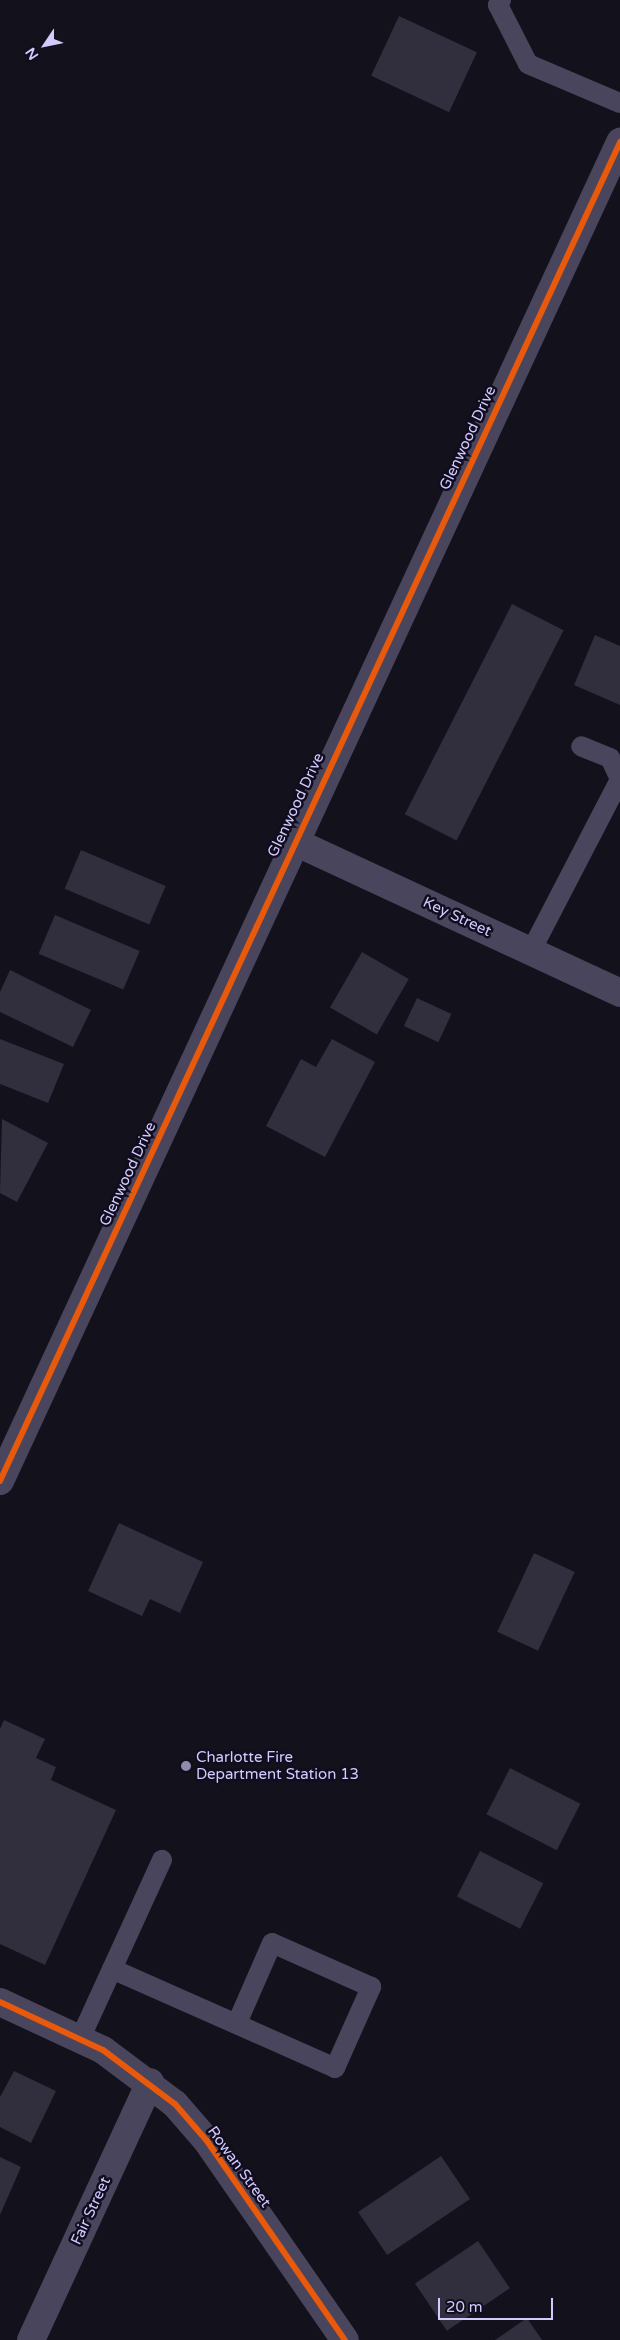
<!DOCTYPE html>
<html>
<head>
<meta charset="utf-8">
<style>
	body { margin:0 }
	#map { position:relative; width:620px; height:2340px; overflow:hidden; background:#13111b; font-family:"Varela Round",sans-serif }
	div>[style] { position:absolute }
	.building>* { inset:0; background:#312e3d; transform-origin:0 0 }
	.service>* { height:20px; margin:-10px; padding:0 10px; transform-origin:10px; border-radius:10px; background:#48455c }
	.minor>* { height:28px; margin:-14px; padding:0 14px; transform-origin:14px; border-radius:14px; background:#48455c }
	.tertiary>* { height:28px; margin:-14px; padding:0 14px; transform-origin:14px; border-radius:14px; background:#48455c }
	.cycleway>* { height:6px; margin:-3px; padding:0 3px; transform-origin:3px; border-radius:3px; background:#e8590c }
	.dots>* { width:14px; height:14px; translate:-50% -50%; box-sizing:border-box; border:2px solid #110d1f; border-radius:50% }
	span { translate:-50% -50%; white-space:nowrap; text-align:center; line-height:1.15; -webkit-text-stroke:5px #110d1f; paint-order:stroke }
	.street-label { font-size:15px; color:#d3cbfe }
	.poi-label { font-size:15px; color:#d3cbfe }
	.left { translate:0 -50%; text-align:left }
	.north { position:absolute; left:20px; top:20px; width:50px; height:50px; -webkit-text-stroke:4px #110d1f; paint-order:stroke; rotate:236deg; font-size:14px; font-weight:700; line-height:20px; text-align:center; color:#d3cbfe }
	.north::after { content:''; display:block; margin:auto; width:18px; height:22px; background:#d3cbfe; clip-path:polygon(50% 0,100% 100%,50% 72%,0 100%) }
	.scale { position:absolute; left:438px; top:2298px; width:115px; height:22px; box-sizing:border-box; border:2px solid #d3cbfe; border-top:0; padding-left:6px; font-size:15px; line-height:18px; white-space:nowrap; color:#d3cbfe; -webkit-text-stroke:4px #110d1f; paint-order:stroke }
</style>
</head>
<body>
<div id="map">
	<div class="building">
		<div style="left:399px;top:16px;width:86px;height:66px;rotate:25deg"></div>
		<div style="left:512px;top:604px;width:58px;height:236px;rotate:27deg"></div>
		<div style="clip-path:polygon(595px 635px,620px 646px,620px 705px,574px 685px)"></div>
		<div style="left:81px;top:850px;width:92px;height:42px;rotate:23deg"></div>
		<div style="left:55px;top:915px;width:92px;height:42px;rotate:23deg"></div>
		<div style="left:362px;top:952px;width:54px;height:64px;rotate:30deg"></div>
		<div style="clip-path:polygon(10px 970px,91px 1010px,73px 1047px,0 1012px,0 992px)"></div>
		<div style="left:417px;top:998px;width:38px;height:31px;rotate:25deg"></div>
		<div style="clip-path:polygon(0 1039px,64px 1064px,48px 1103px,0 1084px)"></div>
		<div style="clip-path:polygon(332px 1039px,375px 1062px,325px 1157px,266px 1126px,301px 1059px,316px 1067px)"></div>
		<div style="clip-path:polygon(2px 1119px,48px 1143px,17px 1202px,0 1193px)"></div>
		<div style="clip-path:polygon(119px 1523px,203px 1562px,180px 1613px,150px 1599px,142px 1616px,88px 1591px)"></div>
		<div style="left:534px;top:1553px;width:45px;height:87px;rotate:25deg"></div>
		<div style="clip-path:polygon(4px 1720px,45px 1739px,36px 1758px,56px 1767px,51px 1780px,116px 1810px,45px 1965px,0 1944px,0 1729px)"></div>
		<div style="left:510px;top:1768px;width:79px;height:52px;rotate:27deg"></div>
		<div style="left:480px;top:1851px;width:71px;height:51px;rotate:27deg"></div>
		<div style="clip-path:polygon(14px 2071px,56px 2091px,31px 2143px,0 2127px,0 2097px)"></div>
		<div style="left:441px;top:2156px;width:52px;height:100px;rotate:56deg"></div>
		<div style="clip-path:polygon(0 2157px,21px 2167px,0 2215px)"></div>
		<div style="left:478px;top:2241px;width:57px;height:76px;rotate:56deg"></div>
		<div style="clip-path:polygon(527px 2318px,542px 2340px,495px 2340px)"></div>
	</div>
	<div class="service">
		<div style="left:501px;top:0;width:6px;rotate:121deg"></div>
		<div style="left:498px;top:5px;width:66px;rotate:63deg"></div>
		<div style="left:528px;top:64px;width:100px;rotate:23deg"></div>
		<div style="left:531px;top:951px;width:194px;rotate:-62.6deg"></div>
		<div style="left:620px;top:779px;width:23px;rotate:-115deg"></div>
		<div style="left:610px;top:758px;width:31px;rotate:-158deg"></div>
		<div style="left:112px;top:1969px;width:244px;rotate:23.9deg"></div>
		<div style="left:335px;top:2068px;width:89px;rotate:-66deg"></div>
		<div style="left:371px;top:1987px;width:108px;rotate:-156deg"></div>
		<div style="left:272px;top:1943px;width:87px;rotate:113.6deg"></div>
		<div style="left:80px;top:2039px;width:197px;rotate:-65.4deg"></div>
	</div>
	<div class="minor">
		<div style="left:293px;top:841px;width:361px;rotate:24.9deg"></div>
		<div style="left:0;top:2002px;width:114px;rotate:25deg"></div>
		<div style="left:103px;top:2050px;width:90px;rotate:36.9deg"></div>
		<div style="left:175px;top:2104px;width:49px;rotate:49.1deg"></div>
		<div style="left:207px;top:2141px;width:242px;rotate:55.3deg"></div>
		<div style="left:31px;top:2340px;width:284px;rotate:-65.2deg"></div>
	</div>
	<div class="tertiary">
		<div style="left:0;top:1481px;width:1476px;rotate:-65.15deg"></div>
	</div>
	<div class="cycleway">
		<div style="left:0;top:1481px;width:1476px;rotate:-65.15deg"></div>
		<div style="left:0;top:2002px;width:114px;rotate:25deg"></div>
		<div style="left:103px;top:2050px;width:90px;rotate:36.9deg"></div>
		<div style="left:175px;top:2104px;width:49px;rotate:49.1deg"></div>
		<div style="left:207px;top:2141px;width:242px;rotate:55.3deg"></div>
	</div>
	<div class="dots">
		<div style="left:186px;top:1766px;background:#908aaf"></div>
	</div>
	<div class="street-label">
		<span style="left:468px;top:438px;rotate:-65deg">Glenwood Drive</span>
		<span style="left:296px;top:805px;rotate:-65deg">Glenwood Drive</span>
		<span style="left:457px;top:917px;rotate:25deg">Key Street</span>
		<span style="left:128px;top:1174px;rotate:-65deg">Glenwood Drive</span>
		<span style="left:239px;top:2167px;rotate:54deg">Rowan Street</span>
		<span style="left:91px;top:2211px;rotate:-65deg">Fair Street</span>
	</div>
	<div class="poi-label">
		<span class="left" style="left:196px;top:1766px">Charlotte Fire<br>Department Station 13</span>
	</div>
	<div class="north">N</div>
	<div class="scale">20 m</div>
</div>
</body>
</html>
